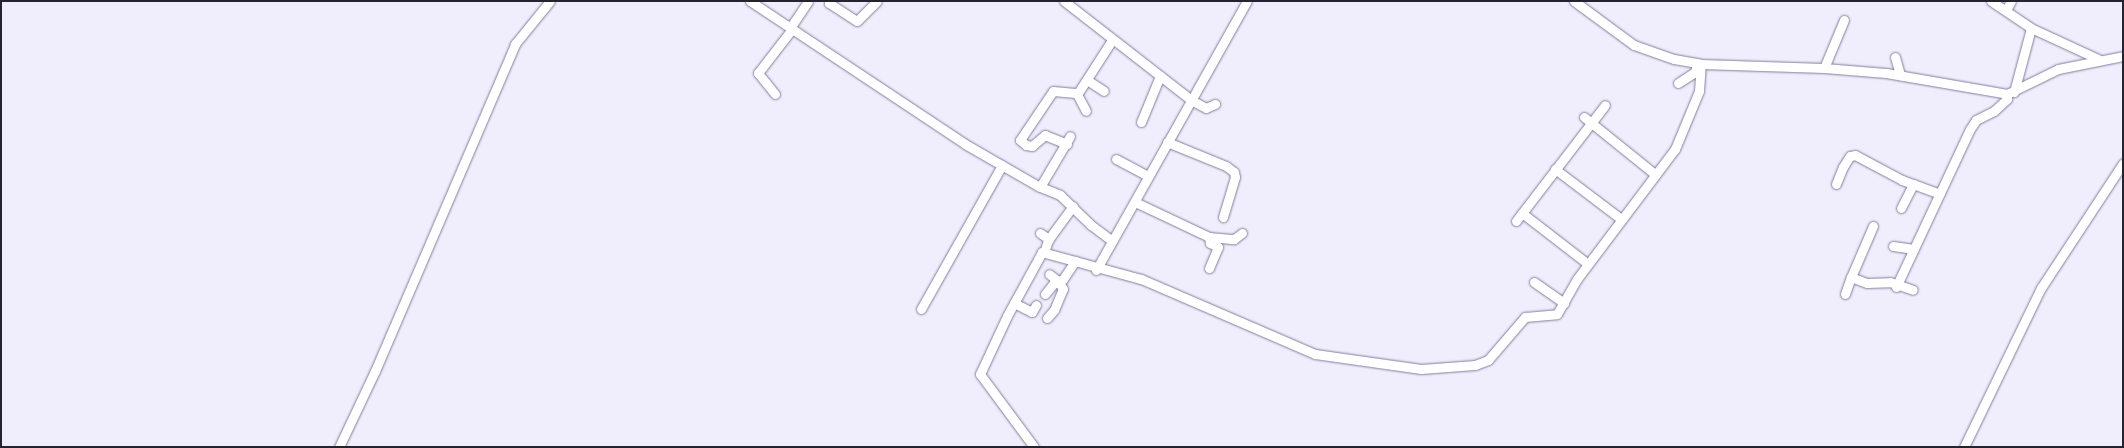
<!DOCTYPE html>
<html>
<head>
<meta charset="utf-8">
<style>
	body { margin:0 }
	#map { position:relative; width:2124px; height:448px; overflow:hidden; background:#f0eefc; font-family:Cabin,sans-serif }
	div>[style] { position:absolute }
	.roads { filter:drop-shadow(0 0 1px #837d9c) drop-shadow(0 0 1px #837d9c) }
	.minor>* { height:9px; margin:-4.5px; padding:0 4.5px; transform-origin:4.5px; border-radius:4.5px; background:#fff }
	span { translate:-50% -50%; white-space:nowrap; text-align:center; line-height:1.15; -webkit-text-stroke:4px #fdfdfd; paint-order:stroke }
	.frame { position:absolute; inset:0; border:2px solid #262330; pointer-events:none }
</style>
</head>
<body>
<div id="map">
	<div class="roads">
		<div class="minor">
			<div style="left:750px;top:1px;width:258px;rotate:33.6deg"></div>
			<div style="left:965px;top:144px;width:84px;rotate:29.9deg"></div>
			<div style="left:1038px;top:186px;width:24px;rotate:22deg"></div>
			<div style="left:1060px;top:195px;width:43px;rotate:44.1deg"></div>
			<div style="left:1091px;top:225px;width:26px;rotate:37deg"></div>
			<div style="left:831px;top:1px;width:3px;rotate:135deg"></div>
			<div style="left:829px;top:3px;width:33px;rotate:33deg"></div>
			<div style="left:857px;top:21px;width:28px;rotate:-45deg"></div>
			<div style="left:1064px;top:1px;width:161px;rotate:37.9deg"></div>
			<div style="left:1191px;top:100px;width:17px;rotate:28deg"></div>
			<div style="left:1206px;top:108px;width:10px;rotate:-24deg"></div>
			<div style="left:1574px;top:1px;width:74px;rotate:36.3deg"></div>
			<div style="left:1634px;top:45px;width:42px;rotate:19.3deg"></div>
			<div style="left:1674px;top:59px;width:27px;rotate:10deg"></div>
			<div style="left:1701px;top:64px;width:123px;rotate:1.9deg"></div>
			<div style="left:1824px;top:68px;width:62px;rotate:4.6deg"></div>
			<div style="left:1886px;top:73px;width:123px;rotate:9.8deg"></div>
			<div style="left:2007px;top:94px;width:57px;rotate:-26.1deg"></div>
			<div style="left:2058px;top:69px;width:66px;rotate:-11.3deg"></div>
			<div style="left:1991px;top:1px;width:48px;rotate:34deg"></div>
			<div style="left:2031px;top:28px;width:74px;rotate:24.8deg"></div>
			<div style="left:2006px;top:10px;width:10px;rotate:-61deg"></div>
			<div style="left:790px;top:28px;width:32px;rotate:-56deg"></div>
			<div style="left:1895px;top:57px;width:19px;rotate:74deg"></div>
			<div style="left:1824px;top:68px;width:52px;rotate:-67.4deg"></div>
			<div style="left:1087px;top:80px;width:20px;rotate:33deg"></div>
			<div style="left:1678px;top:83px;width:20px;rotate:-33deg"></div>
			<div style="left:1695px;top:72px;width:9px;rotate:-77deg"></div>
			<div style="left:2014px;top:92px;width:66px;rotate:-75.1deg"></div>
			<div style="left:775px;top:94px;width:27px;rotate:-129deg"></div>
			<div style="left:758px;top:73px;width:56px;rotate:-52.3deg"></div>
			<div style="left:1077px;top:94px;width:19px;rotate:62deg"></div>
			<div style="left:1584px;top:117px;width:92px;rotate:38.9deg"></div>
			<div style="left:1141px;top:122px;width:50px;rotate:-67.6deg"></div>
			<div style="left:1167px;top:142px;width:64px;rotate:22.1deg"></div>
			<div style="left:1226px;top:166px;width:10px;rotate:37deg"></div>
			<div style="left:1234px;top:172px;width:5px;rotate:79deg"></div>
			<div style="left:1235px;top:177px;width:42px;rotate:106.7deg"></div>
			<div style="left:1067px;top:144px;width:24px;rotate:-158deg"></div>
			<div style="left:1045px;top:135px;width:17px;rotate:140deg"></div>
			<div style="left:1032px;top:146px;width:6px;rotate:-171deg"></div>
			<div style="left:1026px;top:145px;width:8px;rotate:-140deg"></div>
			<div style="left:1020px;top:140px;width:59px;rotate:-56deg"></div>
			<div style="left:1053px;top:91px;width:25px;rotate:5deg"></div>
			<div style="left:1078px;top:93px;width:63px;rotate:-57.3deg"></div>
			<div style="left:1116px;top:159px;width:36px;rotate:28deg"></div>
			<div style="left:1555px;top:169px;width:83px;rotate:37.1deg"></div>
			<div style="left:1836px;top:184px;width:18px;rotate:-68deg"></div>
			<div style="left:1843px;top:167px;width:13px;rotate:-58deg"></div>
			<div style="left:1850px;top:156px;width:5px;rotate:-11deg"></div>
			<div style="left:1855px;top:155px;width:53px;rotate:28deg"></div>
			<div style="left:1902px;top:180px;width:40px;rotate:20.2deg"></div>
			<div style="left:1040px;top:187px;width:59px;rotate:-59.5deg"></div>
			<div style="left:1135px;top:202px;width:82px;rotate:25.3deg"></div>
			<div style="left:1209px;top:237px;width:6px;rotate:81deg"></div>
			<div style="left:1210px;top:243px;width:9px;rotate:27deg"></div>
			<div style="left:1218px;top:247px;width:23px;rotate:113deg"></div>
			<div style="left:1901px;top:208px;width:27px;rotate:-63deg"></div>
			<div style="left:1522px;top:213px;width:83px;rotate:37.7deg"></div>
			<div style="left:1516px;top:221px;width:146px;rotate:-52.5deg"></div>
			<div style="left:1873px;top:226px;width:56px;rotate:113.3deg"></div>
			<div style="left:1851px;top:277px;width:17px;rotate:21deg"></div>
			<div style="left:1867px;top:283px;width:23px;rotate:-2deg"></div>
			<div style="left:1890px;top:282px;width:24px;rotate:19deg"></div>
			<div style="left:1040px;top:233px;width:11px;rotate:34deg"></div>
			<div style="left:1209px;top:237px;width:25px;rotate:5deg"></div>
			<div style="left:1234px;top:239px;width:10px;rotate:-37deg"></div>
			<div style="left:1893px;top:246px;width:21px;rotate:8deg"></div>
			<div style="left:1044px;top:253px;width:14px;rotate:-73deg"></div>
			<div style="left:1048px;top:240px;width:42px;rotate:-53.7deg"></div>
			<div style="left:1096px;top:270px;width:308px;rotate:-60.7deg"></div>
			<div style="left:1534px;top:282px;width:37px;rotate:35deg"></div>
			<div style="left:1896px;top:287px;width:174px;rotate:-64.9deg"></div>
			<div style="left:1970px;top:129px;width:11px;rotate:-56deg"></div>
			<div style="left:1976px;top:120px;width:20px;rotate:-27deg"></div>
			<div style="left:1994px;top:111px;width:18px;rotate:-43deg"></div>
			<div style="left:2007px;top:99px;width:5px;rotate:-90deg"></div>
			<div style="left:1045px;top:294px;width:14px;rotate:-51deg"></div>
			<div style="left:1054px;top:283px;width:10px;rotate:-24deg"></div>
			<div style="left:1063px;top:279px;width:22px;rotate:-56deg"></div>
			<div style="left:1845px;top:294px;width:18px;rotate:-71deg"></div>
			<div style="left:1014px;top:303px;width:20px;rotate:27deg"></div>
			<div style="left:1032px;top:312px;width:8px;rotate:-60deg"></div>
			<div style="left:921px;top:309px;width:165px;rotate:-60.6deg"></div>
			<div style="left:1047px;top:318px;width:11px;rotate:-49deg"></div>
			<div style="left:1054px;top:310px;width:23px;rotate:-67deg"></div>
			<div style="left:1063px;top:289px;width:9px;rotate:-122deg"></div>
			<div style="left:1058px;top:281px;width:11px;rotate:-142deg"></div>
			<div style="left:339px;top:447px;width:84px;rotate:-64.7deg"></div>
			<div style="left:375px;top:371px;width:356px;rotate:-66.8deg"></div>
			<div style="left:515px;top:44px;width:55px;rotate:-50.9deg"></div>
			<div style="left:1034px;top:447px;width:91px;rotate:-126.5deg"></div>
			<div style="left:980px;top:374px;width:64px;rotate:-65deg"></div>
			<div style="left:1007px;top:316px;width:73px;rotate:-61.3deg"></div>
			<div style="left:1042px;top:252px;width:103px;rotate:15.3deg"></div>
			<div style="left:1141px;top:279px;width:189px;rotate:23.3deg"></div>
			<div style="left:1315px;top:354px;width:107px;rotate:8.1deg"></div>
			<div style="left:1421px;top:369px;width:54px;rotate:-4.2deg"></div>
			<div style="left:1475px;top:365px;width:14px;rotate:-21deg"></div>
			<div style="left:1488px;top:360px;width:57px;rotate:-49.3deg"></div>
			<div style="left:1525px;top:317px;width:32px;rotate:-5deg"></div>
			<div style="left:1557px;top:314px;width:40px;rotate:-60.3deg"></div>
			<div style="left:1577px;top:279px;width:163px;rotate:-53deg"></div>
			<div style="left:1675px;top:149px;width:63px;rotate:-67.5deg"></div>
			<div style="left:1699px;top:91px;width:27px;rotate:-86deg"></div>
			<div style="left:1964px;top:447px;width:177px;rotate:-64.2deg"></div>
			<div style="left:2041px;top:288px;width:149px;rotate:-56.7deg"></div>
		</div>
	</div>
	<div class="frame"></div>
</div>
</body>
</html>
